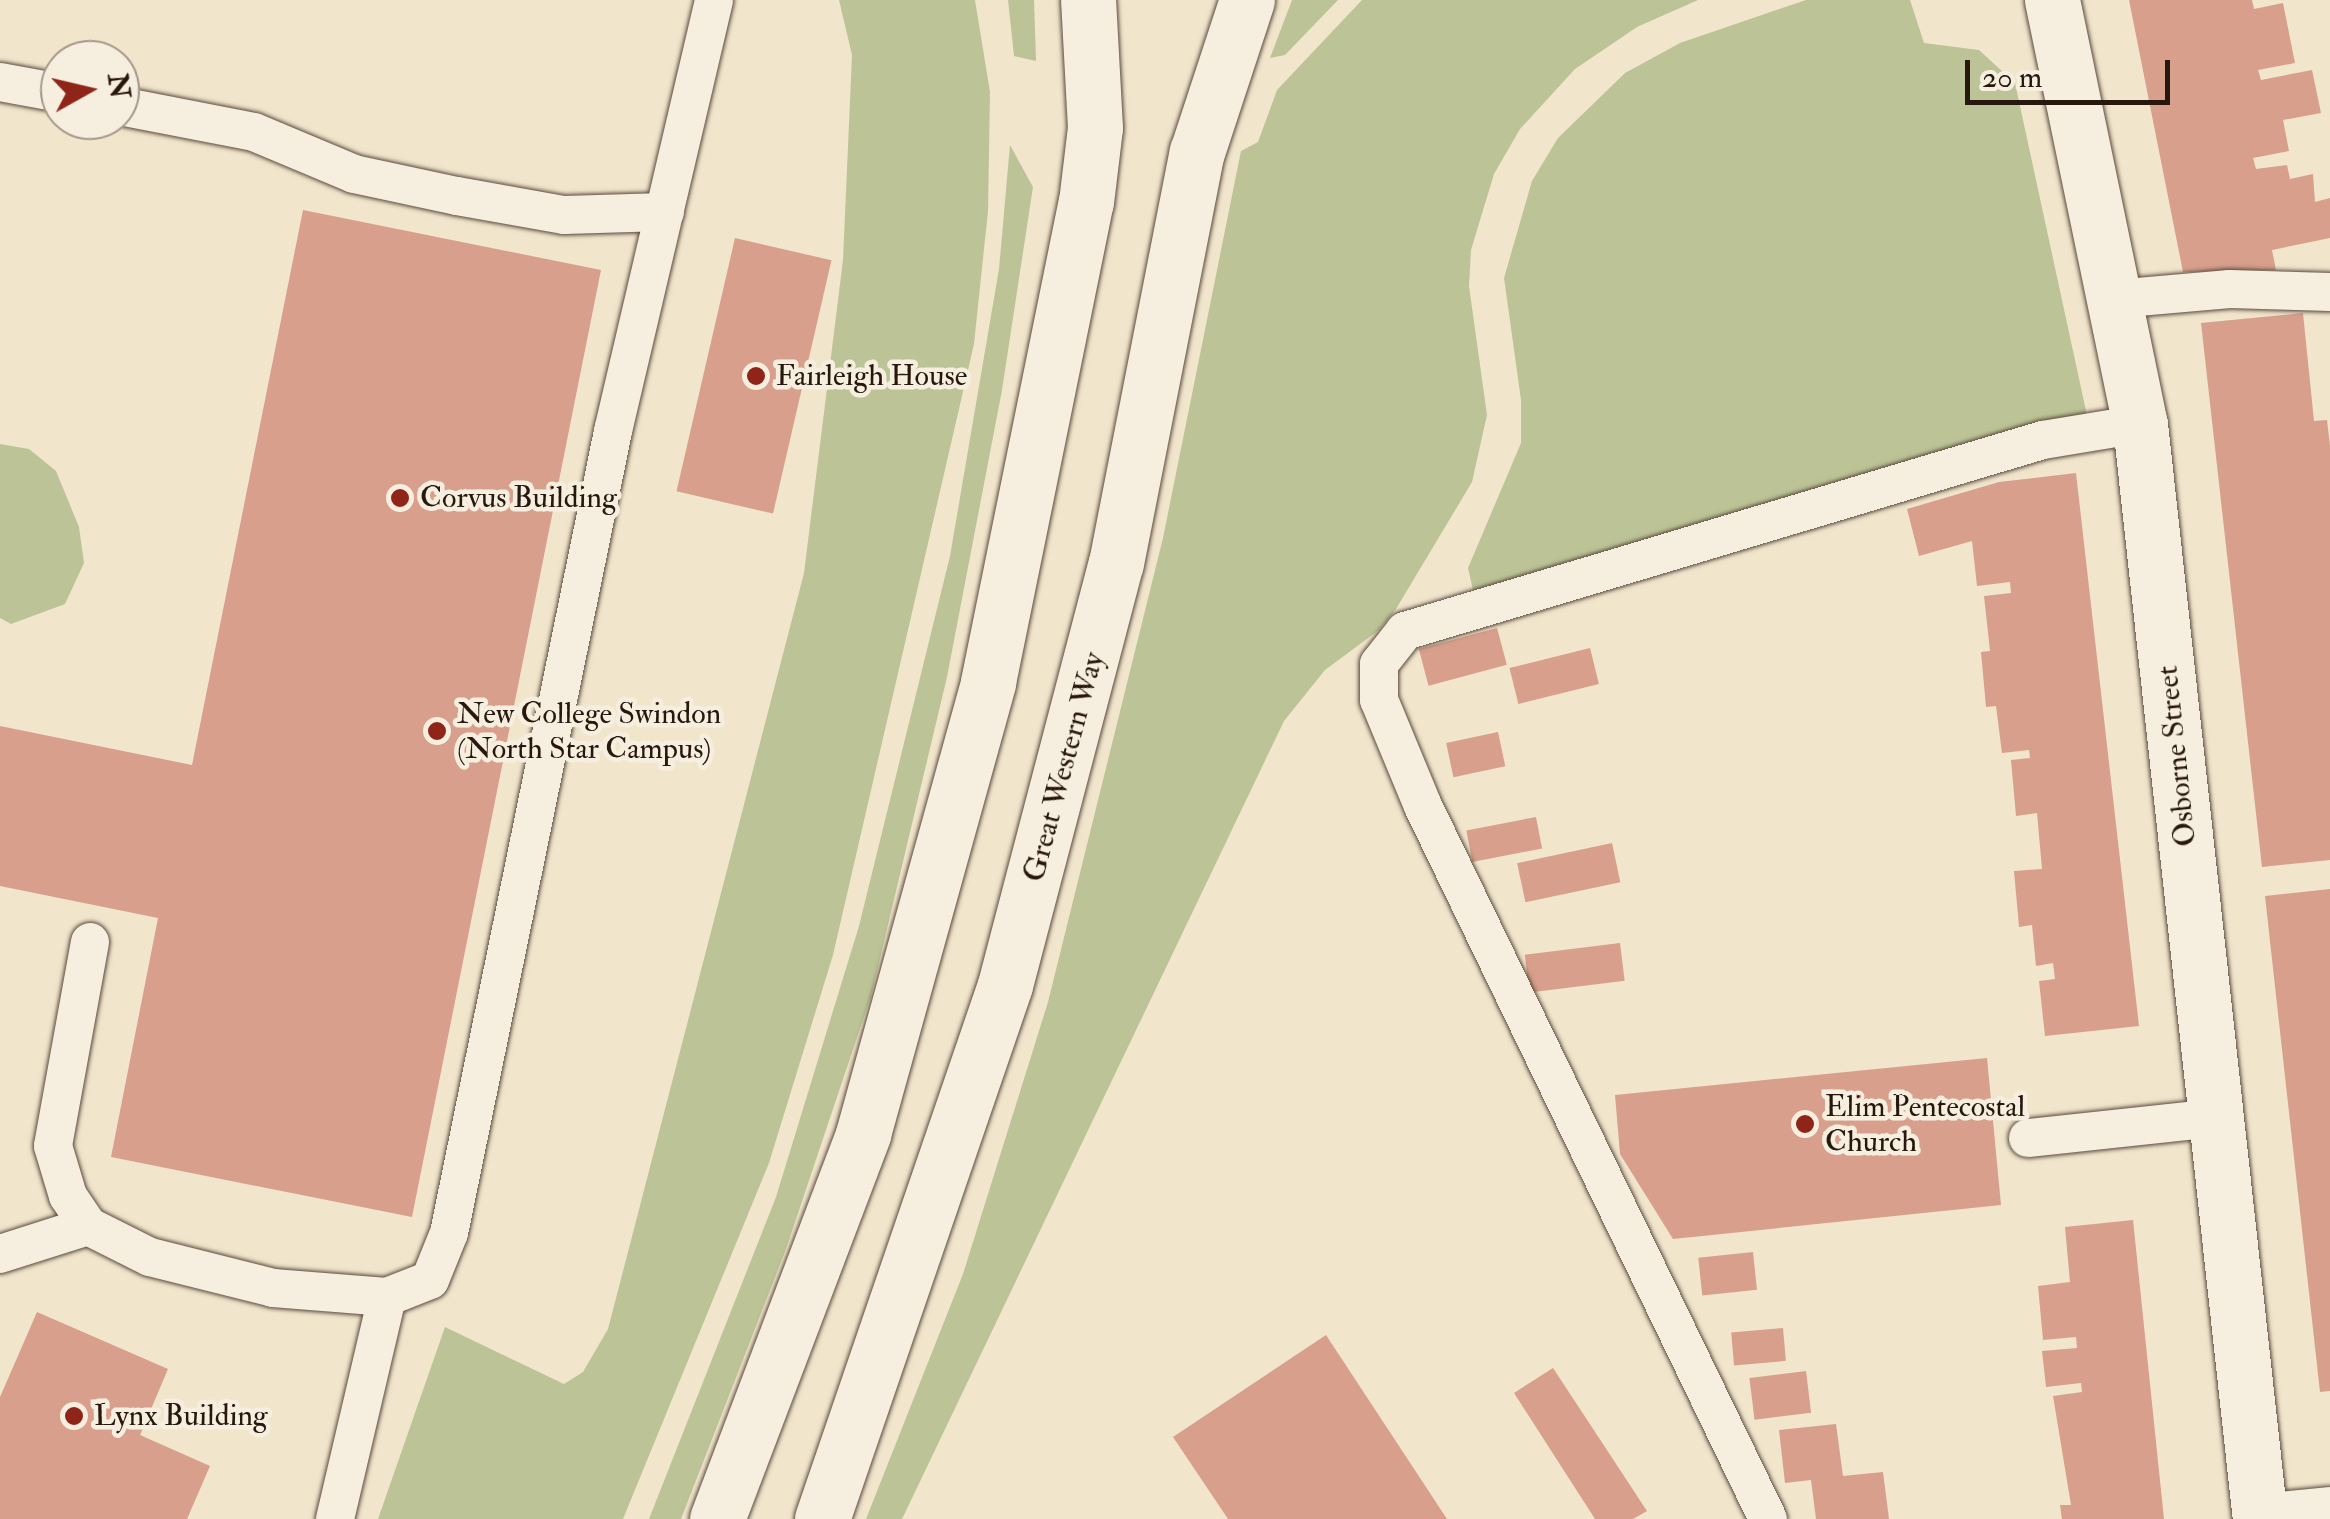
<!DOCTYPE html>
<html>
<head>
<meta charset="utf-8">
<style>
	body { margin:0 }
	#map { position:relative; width:2330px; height:1519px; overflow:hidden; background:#f1e5cc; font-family:"IM FELL Double Pica",serif }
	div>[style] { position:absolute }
	.green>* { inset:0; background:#bcc497 }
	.building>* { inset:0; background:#d89f8c; transform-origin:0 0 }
	.roads { filter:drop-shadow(0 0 2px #5a4a3d) drop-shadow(0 0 2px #5a4a3d) }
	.lane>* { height:38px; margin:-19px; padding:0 19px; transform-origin:19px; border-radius:19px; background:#f6eede }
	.street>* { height:55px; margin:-27.5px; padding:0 27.5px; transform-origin:27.5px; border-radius:27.5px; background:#f6eede }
	.secondary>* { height:55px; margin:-27.5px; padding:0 27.5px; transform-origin:27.5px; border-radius:27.5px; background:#f6eede }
	.dots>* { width:28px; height:28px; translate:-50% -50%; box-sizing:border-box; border:5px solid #f6eede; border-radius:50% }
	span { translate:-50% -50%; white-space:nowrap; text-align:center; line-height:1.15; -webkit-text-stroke:9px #f6eede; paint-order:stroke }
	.poi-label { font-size:30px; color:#27170d }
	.left { translate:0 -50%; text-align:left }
	.street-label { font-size:30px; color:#27170d }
	.north { position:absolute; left:40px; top:40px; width:100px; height:100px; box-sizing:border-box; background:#f6eede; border:2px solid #a3988a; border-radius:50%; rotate:82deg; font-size:28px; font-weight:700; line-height:40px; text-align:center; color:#27170d }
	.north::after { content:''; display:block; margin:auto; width:35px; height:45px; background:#8f2418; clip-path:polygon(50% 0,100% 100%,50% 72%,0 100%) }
	.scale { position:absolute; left:1965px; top:60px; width:205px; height:45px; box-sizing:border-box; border:5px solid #27170d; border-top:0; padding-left:12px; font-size:30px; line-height:35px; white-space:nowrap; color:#27170d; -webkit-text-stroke:8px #f6eede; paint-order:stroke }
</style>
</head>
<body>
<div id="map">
	<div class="green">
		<div style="clip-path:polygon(839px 0,975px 0,990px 92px,988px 211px,974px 344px,833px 955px,769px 1163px,623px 1519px,378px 1519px,445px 1327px,564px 1384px,583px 1372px,608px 1329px,804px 573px,843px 260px,852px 55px)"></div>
		<div style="clip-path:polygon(1008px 0,1034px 0,1036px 61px,1014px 56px)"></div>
		<div style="clip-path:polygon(1292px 0,1338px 0,1285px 55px,1270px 58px)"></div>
		<div style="clip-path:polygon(1362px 0,1698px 0,1637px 27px,1575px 69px,1520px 129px,1494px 174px,1471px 250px,1469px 286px,1487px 415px,1472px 482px,1396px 609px,1379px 630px,1325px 670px,1284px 721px,902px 1519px,866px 1519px,963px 1274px,1048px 1002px,1163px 538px,1241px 151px,1258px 142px,1277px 90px)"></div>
		<div style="clip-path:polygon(1806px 0,1910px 0,1924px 43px,1979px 50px,2015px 83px,2088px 420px,1475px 599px,1468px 568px,1521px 443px,1521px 400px,1504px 278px,1532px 181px,1558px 138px,1625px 73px,1680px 43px)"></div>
		<div style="clip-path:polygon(1010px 145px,1033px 187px,1002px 390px,947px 677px,871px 996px,786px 1249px,681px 1519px,649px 1519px,776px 1197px,859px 926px,950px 556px,999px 269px)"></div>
		<div style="clip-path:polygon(0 444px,29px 449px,56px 471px,79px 527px,84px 563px,65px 604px,11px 624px,0 618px)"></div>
	</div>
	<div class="building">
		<div style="clip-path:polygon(2129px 0,2252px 0,2254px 9px,2283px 3px,2295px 63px,2258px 70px,2261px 80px,2312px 70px,2321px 113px,2283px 120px,2289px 151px,2253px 158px,2256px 169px,2287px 165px,2290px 179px,2313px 174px,2315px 202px,2330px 198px,2330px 238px,2272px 250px,2276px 270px,2183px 272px)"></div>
		<div style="clip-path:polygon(303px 210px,601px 270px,412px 1217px,111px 1157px,158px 918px,0 886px,0 726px,192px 765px)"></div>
		<div style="left:735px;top:238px;width:99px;height:260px;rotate:13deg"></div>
		<div style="clip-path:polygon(2303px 313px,2314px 421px,2327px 420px,2330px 446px,2330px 860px,2262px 867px,2201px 323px)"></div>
		<div style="clip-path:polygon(2076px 473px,2139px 1026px,2045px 1036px,2039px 981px,2055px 979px,2053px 963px,2036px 966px,2032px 925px,2019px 927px,2014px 871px,2042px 869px,2037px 813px,2016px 816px,2011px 760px,2030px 758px,2029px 750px,2002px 753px,1996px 706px,1986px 707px,1981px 652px,1990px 651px,1984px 596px,2011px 593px,2010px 582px,1977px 586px,1972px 541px,1919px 556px,1907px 509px,1999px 482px)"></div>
		<div style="left:1497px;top:628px;width:38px;height:81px;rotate:75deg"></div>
		<div style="left:1590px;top:648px;width:37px;height:83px;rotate:76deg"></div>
		<div style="left:1498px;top:732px;width:35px;height:53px;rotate:78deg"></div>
		<div style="left:1536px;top:817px;width:32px;height:71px;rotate:79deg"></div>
		<div style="left:1612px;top:843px;width:40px;height:97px;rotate:78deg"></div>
		<div style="clip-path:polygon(2330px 889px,2330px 1391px,2320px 1392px,2265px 896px)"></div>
		<div style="left:1620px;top:943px;width:38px;height:96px;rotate:83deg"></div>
		<div style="clip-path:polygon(1987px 1058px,2001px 1205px,1673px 1239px,1620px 1154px,1615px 1095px)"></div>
		<div style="clip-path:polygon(2133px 1220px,2164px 1519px,2062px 1519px,2060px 1505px,2071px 1505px,2053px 1396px,2082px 1392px,2081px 1383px,2046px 1387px,2042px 1351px,2077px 1348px,2076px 1337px,2043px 1340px,2038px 1286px,2070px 1282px,2065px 1227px)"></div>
		<div style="left:1753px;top:1252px;width:38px;height:55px;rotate:84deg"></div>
		<div style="clip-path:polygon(37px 1312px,168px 1369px,140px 1435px,210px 1466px,187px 1519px,0 1519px,0 1397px)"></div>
		<div style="left:1783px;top:1328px;width:33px;height:52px;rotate:85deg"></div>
		<div style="clip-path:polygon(1326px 1335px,1447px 1519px,1228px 1519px,1173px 1437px)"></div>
		<div style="clip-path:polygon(1553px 1368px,1647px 1511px,1633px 1519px,1595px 1519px,1514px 1393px)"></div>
		<div style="left:1806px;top:1371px;width:42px;height:57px;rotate:83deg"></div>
		<div style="clip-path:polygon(1836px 1424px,1843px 1476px,1883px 1472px,1889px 1519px,1816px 1519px,1811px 1480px,1785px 1483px,1779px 1430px)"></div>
	</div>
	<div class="roads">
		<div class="lane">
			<div style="left:0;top:82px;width:61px;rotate:10.4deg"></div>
			<div style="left:120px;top:106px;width:136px;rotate:11deg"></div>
			<div style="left:254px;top:132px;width:108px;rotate:22.8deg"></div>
			<div style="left:354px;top:174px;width:105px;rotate:12.1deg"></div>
			<div style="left:457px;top:196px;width:109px;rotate:10.1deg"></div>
			<div style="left:564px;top:215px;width:101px;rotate:-1.7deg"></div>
			<div style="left:2115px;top:299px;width:115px;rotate:-5deg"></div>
			<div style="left:2230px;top:289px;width:100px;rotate:1.7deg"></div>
			<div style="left:90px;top:942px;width:207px;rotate:100.3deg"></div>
			<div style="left:53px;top:1146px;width:52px;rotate:73.3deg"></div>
			<div style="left:68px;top:1196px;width:36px;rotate:56deg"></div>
			<div style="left:88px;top:1226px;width:69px;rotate:26.6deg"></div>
			<div style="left:150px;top:1257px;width:127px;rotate:14.1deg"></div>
			<div style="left:273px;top:1288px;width:114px;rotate:4.5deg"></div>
			<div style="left:387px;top:1297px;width:46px;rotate:-21.6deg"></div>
			<div style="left:430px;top:1280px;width:51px;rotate:-68deg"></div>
			<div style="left:449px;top:1233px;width:819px;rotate:-78.44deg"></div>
			<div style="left:613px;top:431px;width:443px;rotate:-76.8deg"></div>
			<div style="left:2028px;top:1138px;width:189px;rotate:-6.1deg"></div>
			<div style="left:0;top:1254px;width:92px;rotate:-17.7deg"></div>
			<div style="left:2259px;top:1513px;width:71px;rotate:-5.6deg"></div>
			<div style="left:335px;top:1519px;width:228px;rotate:-76.8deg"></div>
			<div style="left:1768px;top:1519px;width:792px;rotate:-115.82deg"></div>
			<div style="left:1423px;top:806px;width:115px;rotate:-112.5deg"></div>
			<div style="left:1379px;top:700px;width:36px;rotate:-90deg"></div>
			<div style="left:1379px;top:664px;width:42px;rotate:-51.8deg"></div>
			<div style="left:1405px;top:631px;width:666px;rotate:-16.67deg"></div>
			<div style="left:2043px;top:440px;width:98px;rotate:-9.4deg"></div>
		</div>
		<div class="street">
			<div style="left:2052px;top:0;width:433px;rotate:78.3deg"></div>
			<div style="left:2140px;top:424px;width:1102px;rotate:83.75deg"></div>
		</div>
		<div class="secondary">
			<div style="left:717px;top:1519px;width:412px;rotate:-69.2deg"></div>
			<div style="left:863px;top:1134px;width:469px;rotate:-74.5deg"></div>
			<div style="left:988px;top:682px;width:490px;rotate:-78.5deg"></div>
			<div style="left:1086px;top:202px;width:75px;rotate:-83.1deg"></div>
			<div style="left:1095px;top:128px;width:128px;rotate:-93.1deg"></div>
			<div style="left:822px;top:1519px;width:564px;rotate:-71.08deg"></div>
			<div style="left:1005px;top:985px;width:436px;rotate:-75.3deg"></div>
			<div style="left:1116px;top:563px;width:419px;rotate:-78.9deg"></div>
			<div style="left:1197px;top:152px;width:160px;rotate:-71.8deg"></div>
		</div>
	</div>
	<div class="dots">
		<div style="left:756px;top:376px;background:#8f2418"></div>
		<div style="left:400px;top:498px;background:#8f2418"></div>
		<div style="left:437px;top:731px;background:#8f2418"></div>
		<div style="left:1805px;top:1124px;background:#8f2418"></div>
		<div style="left:74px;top:1416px;background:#8f2418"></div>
	</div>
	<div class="poi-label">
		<span class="left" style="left:776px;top:376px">Fairleigh House</span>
		<span class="left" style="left:420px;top:498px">Corvus Building</span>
		<span class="left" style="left:457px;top:731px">New College Swindon<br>(North Star Campus)</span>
		<span class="left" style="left:1825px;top:1124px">Elim Pentecostal<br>Church</span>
		<span class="left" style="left:94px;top:1416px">Lynx Building</span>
	</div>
	<div class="street-label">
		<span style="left:2177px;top:756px;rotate:-96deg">Osborne Street</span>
		<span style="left:1064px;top:767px;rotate:-75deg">Great Western Way</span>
	</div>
	<div class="north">N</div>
	<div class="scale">20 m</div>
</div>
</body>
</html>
